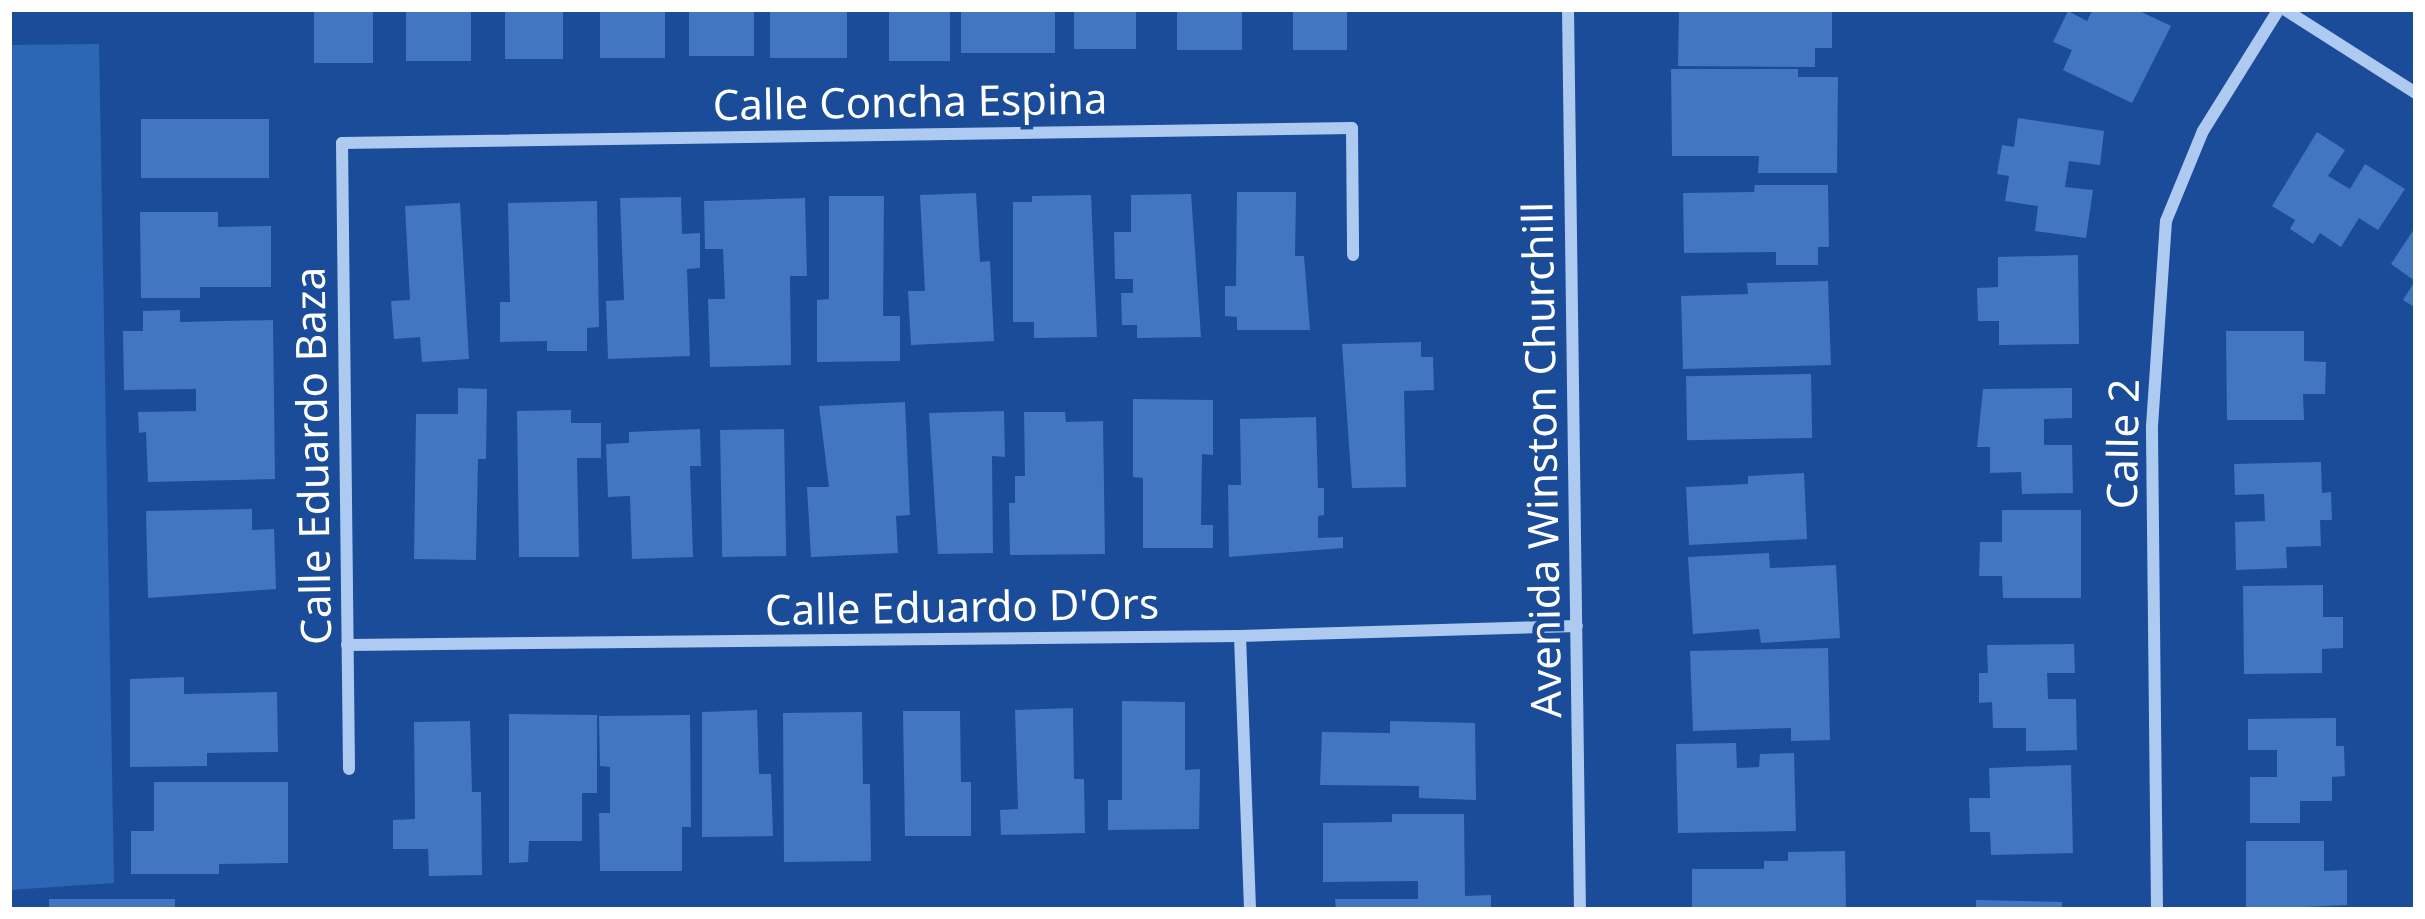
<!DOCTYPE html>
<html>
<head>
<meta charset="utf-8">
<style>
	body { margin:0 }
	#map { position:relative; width:2425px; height:919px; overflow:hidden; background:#1a4c99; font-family:"Noto Sans",sans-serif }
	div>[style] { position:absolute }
	.green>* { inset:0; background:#2e66b6 }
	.building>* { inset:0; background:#4376c0; transform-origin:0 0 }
	.minor>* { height:12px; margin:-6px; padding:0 6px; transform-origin:6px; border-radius:6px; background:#afcaf1 }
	span { translate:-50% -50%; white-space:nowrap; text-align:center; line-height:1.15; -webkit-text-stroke:9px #1a4c99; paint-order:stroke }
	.street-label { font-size:42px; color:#fff }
	.frame { position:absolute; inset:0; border:12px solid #fff; pointer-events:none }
</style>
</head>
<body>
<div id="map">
	<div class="green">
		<div style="clip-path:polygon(99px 44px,114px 883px,9px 890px,9px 45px)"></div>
	</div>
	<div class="building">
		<div style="left:314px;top:9px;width:59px;height:54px"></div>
		<div style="left:406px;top:9px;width:65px;height:52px"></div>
		<div style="left:505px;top:9px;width:58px;height:50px"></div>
		<div style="left:600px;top:9px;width:65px;height:49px"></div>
		<div style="left:689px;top:9px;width:65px;height:47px"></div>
		<div style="left:770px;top:9px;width:77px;height:49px"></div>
		<div style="left:889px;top:9px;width:61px;height:52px"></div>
		<div style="left:961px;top:9px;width:94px;height:44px"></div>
		<div style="left:1074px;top:9px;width:62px;height:40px"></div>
		<div style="left:1177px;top:9px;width:65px;height:41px"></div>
		<div style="left:1293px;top:9px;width:54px;height:41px"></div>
		<div style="clip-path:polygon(1679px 9px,1832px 9px,1832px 48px,1815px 48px,1815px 67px,1678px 66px)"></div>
		<div style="clip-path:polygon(2093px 9px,2135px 9px,2171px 26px,2132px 103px,2063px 70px,2072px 50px,2053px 42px,2068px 11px,2087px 21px)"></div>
		<div style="clip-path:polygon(1671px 69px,1798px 69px,1798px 77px,1838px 77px,1837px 173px,1758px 173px,1759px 156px,1672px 156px)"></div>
		<div style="clip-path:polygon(2018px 118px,2104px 131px,2100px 165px,2069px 161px,2065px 187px,2093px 190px,2086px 238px,2035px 231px,2038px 206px,2005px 201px,2009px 176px,1997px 174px,2002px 145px,2014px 147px)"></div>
		<div style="left:141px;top:119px;width:128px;height:59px"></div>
		<div style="clip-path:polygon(2317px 132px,2345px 150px,2328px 176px,2350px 189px,2365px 164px,2405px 189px,2378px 230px,2359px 218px,2341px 247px,2320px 233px,2313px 244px,2290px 229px,2295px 220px,2272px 206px)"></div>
		<div style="clip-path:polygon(1755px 185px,1828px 185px,1829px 247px,1818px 247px,1818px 265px,1776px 265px,1776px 252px,1684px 253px,1683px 193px,1754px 192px)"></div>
		<div style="clip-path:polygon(1237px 192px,1296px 192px,1295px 256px,1304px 256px,1310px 330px,1237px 330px,1237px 317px,1225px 316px,1225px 286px,1236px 286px)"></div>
		<div style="clip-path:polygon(976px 193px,980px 262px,990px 261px,994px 341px,911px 345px,908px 291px,925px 291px,920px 195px)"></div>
		<div style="clip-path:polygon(1191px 194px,1201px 337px,1137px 338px,1137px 325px,1122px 325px,1121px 293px,1133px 293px,1133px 279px,1115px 279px,1114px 232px,1131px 232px,1131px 195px)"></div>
		<div style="clip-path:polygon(1091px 195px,1097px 337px,1034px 338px,1034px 322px,1013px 322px,1013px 202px,1032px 202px,1032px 196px)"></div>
		<div style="clip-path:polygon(829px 196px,884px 196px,883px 316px,900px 316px,900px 361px,817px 362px,817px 300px,829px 299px)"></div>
		<div style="clip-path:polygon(681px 197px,682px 234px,700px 233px,700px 268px,687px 269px,690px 356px,608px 359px,606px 301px,624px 300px,620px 198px)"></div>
		<div style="clip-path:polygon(805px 198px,807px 276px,790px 276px,791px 365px,710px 367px,708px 299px,725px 299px,723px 249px,705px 249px,704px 201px)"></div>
		<div style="clip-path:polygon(597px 201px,599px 327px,587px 328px,587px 351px,547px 351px,547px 341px,500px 342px,500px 302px,510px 302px,508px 203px)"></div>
		<div style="clip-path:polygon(460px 203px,469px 359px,422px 362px,420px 337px,394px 339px,391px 301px,410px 300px,405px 206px)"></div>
		<div style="clip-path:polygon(140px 212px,218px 212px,218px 227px,271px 226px,271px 287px,200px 287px,200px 298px,141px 298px)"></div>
		<div style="clip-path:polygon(2416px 226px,2416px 308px,2403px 300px,2415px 281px,2391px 264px)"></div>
		<div style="clip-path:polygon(2078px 255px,2079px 344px,1999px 345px,1999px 321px,1978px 321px,1977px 288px,1998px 287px,1998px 257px)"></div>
		<div style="clip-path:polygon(1828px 281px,1831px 365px,1683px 369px,1681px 296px,1748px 294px,1747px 283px)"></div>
		<div style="clip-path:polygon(180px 310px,180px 322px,273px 320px,275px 479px,148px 482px,146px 432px,139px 433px,138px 412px,196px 411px,196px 389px,124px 390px,123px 331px,143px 331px,143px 311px)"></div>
		<div style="clip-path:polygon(2226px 331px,2304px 331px,2304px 361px,2326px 362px,2325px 394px,2303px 394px,2304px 420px,2227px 420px)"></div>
		<div style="clip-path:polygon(1421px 342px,1421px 357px,1433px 357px,1434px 390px,1404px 391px,1406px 487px,1352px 488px,1342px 344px)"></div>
		<div style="left:1811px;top:374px;width:64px;height:125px;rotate:89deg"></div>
		<div style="clip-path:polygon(458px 388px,487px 389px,486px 459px,478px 459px,476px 560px,414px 559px,416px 414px,458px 414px)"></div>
		<div style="clip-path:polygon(2072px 388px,2072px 418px,2044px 419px,2044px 445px,2072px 445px,2073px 493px,2022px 494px,2021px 472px,1990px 473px,1990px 447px,1977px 447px,1983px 389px)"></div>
		<div style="clip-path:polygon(1133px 399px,1213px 400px,1213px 455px,1202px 454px,1201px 525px,1213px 525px,1213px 548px,1143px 548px,1143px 478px,1133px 477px)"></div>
		<div style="clip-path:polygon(905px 402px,910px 515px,896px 516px,898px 553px,811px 557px,807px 487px,829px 487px,819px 406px)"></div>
		<div style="clip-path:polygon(571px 410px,571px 423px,601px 423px,601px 458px,577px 458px,579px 557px,519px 557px,517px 411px)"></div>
		<div style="clip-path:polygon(1004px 411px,1005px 457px,992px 456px,993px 553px,938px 554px,929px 413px)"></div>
		<div style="clip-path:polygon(1024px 412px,1065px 412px,1066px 422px,1103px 421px,1105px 554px,1010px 555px,1009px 503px,1015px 503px,1015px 476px,1025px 476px)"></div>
		<div style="clip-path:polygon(1316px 417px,1318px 488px,1324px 488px,1324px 515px,1318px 516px,1318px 538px,1343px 537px,1343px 548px,1229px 557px,1228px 485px,1241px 485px,1240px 419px)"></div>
		<div style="clip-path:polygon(700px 429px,701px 466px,690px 466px,693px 557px,632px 559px,630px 496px,608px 497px,606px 444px,629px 443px,629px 432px)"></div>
		<div style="left:784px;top:429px;width:127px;height:64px;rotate:89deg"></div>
		<div style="clip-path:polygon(2321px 462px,2322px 493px,2331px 492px,2332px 520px,2320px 520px,2321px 546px,2286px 547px,2287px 568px,2236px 570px,2235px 522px,2265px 521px,2264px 494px,2235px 495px,2234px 464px)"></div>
		<div style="clip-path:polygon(1804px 473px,1807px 539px,1689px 545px,1686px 487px,1748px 484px,1748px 476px)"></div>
		<div style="clip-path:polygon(252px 509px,252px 530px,274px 529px,276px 589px,148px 598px,146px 511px)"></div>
		<div style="clip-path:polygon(2002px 510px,2081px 510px,2081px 598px,2003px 598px,2002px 576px,1979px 576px,1980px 542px,2002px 542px)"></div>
		<div style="clip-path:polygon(1769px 553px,1770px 568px,1836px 565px,1840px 638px,1761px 643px,1759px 629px,1693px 634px,1688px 557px)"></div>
		<div style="clip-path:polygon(2323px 585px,2323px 617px,2343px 617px,2343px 648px,2322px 649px,2322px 673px,2244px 674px,2243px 586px)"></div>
		<div style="clip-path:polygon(2074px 644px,2075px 673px,2047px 673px,2048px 699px,2076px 699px,2077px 750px,2026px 751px,2026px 728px,1993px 728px,1992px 702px,1979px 703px,1979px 673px,1988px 673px,1987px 645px)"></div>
		<div style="clip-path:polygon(1828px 648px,1830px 740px,1791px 741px,1791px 728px,1693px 731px,1690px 651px)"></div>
		<div style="clip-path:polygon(184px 677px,184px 694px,277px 692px,278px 752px,207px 753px,207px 766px,130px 767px,130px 679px)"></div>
		<div style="clip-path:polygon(1122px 701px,1185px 702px,1185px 770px,1200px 769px,1199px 829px,1108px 830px,1108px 800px,1122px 800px)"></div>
		<div style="clip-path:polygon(1073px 708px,1074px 779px,1084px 779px,1085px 833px,1001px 835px,1000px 810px,1018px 809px,1015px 710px)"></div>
		<div style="clip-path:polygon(757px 710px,759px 774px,771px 774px,773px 836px,702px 837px,702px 712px)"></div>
		<div style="clip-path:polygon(903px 711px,960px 711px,961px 782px,971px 782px,971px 836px,905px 836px)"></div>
		<div style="clip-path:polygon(862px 712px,863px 784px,870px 784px,871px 861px,784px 862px,783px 713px)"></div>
		<div style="clip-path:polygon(509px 714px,597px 715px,597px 793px,582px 793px,582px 841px,529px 841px,528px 862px,509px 863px)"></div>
		<div style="clip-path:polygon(690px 715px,691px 827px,682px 827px,682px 871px,600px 871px,599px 813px,610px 813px,610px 767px,600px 766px,599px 716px)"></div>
		<div style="clip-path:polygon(2336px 718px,2336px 746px,2344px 746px,2345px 776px,2332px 777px,2332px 801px,2300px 801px,2300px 823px,2250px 823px,2250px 777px,2277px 777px,2277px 750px,2248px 750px,2248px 719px)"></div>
		<div style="clip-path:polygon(470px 721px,472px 792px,481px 792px,482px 875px,429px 876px,428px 849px,393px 849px,393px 820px,415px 819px,414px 722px)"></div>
		<div style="clip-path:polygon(1390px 721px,1475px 723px,1476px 800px,1419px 798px,1419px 786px,1320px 785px,1322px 732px,1390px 733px)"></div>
		<div style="clip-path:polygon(1736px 743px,1737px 768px,1759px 767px,1760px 754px,1794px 753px,1796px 831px,1678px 833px,1676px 744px)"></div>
		<div style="clip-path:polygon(2071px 765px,2073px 853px,1991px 855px,1990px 832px,1970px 832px,1969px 798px,1990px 798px,1989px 768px)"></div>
		<div style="clip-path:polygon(154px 782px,288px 782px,288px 863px,219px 864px,219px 874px,131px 874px,131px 831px,154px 831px)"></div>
		<div style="clip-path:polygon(1392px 814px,1464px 814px,1465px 896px,1491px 895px,1491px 910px,1336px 910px,1335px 899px,1418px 899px,1418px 881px,1323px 882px,1323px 823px,1392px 822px)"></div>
		<div style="clip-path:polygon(2246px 841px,2324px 841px,2324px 871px,2347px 870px,2347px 905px,2246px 910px)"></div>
		<div style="clip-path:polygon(1845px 851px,1846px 910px,1692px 910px,1692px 869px,1764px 869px,1764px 861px,1788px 861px,1788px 852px)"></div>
		<div style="left:49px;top:899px;width:126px;height:11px"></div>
		<div style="clip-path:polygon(1976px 900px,2062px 902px,2062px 910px,1976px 910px)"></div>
	</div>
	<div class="minor">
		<div style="left:1568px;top:9px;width:901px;rotate:89.24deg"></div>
		<div style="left:2284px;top:9px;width:156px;rotate:32.5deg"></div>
		<div style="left:1240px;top:636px;width:274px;rotate:87.9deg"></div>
		<div style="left:347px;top:645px;width:893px;rotate:-0.58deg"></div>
		<div style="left:1240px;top:636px;width:337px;rotate:-1.7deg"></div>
		<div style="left:349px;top:769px;width:626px;rotate:-90.64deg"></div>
		<div style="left:342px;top:143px;width:1010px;rotate:-0.85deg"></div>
		<div style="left:1352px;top:128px;width:127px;rotate:89.5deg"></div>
		<div style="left:2157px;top:910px;width:484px;rotate:-90.6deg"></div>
		<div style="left:2152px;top:426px;width:205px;rotate:-86.1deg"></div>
		<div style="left:2166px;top:221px;width:97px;rotate:-67.7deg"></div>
		<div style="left:2203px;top:131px;width:144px;rotate:-58.1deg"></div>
	</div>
	<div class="street-label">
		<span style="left:910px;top:101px;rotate:-1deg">Calle Concha Espina</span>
		<span style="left:2122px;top:444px;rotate:-89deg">Calle 2</span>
		<span style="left:312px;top:456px;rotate:-91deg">Calle Eduardo Baza</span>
		<span style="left:1541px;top:460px;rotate:-91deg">Avenida Winston Churchill</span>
		<span style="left:962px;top:606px;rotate:-1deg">Calle Eduardo D'Ors</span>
	</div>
	<div class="frame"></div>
</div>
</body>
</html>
